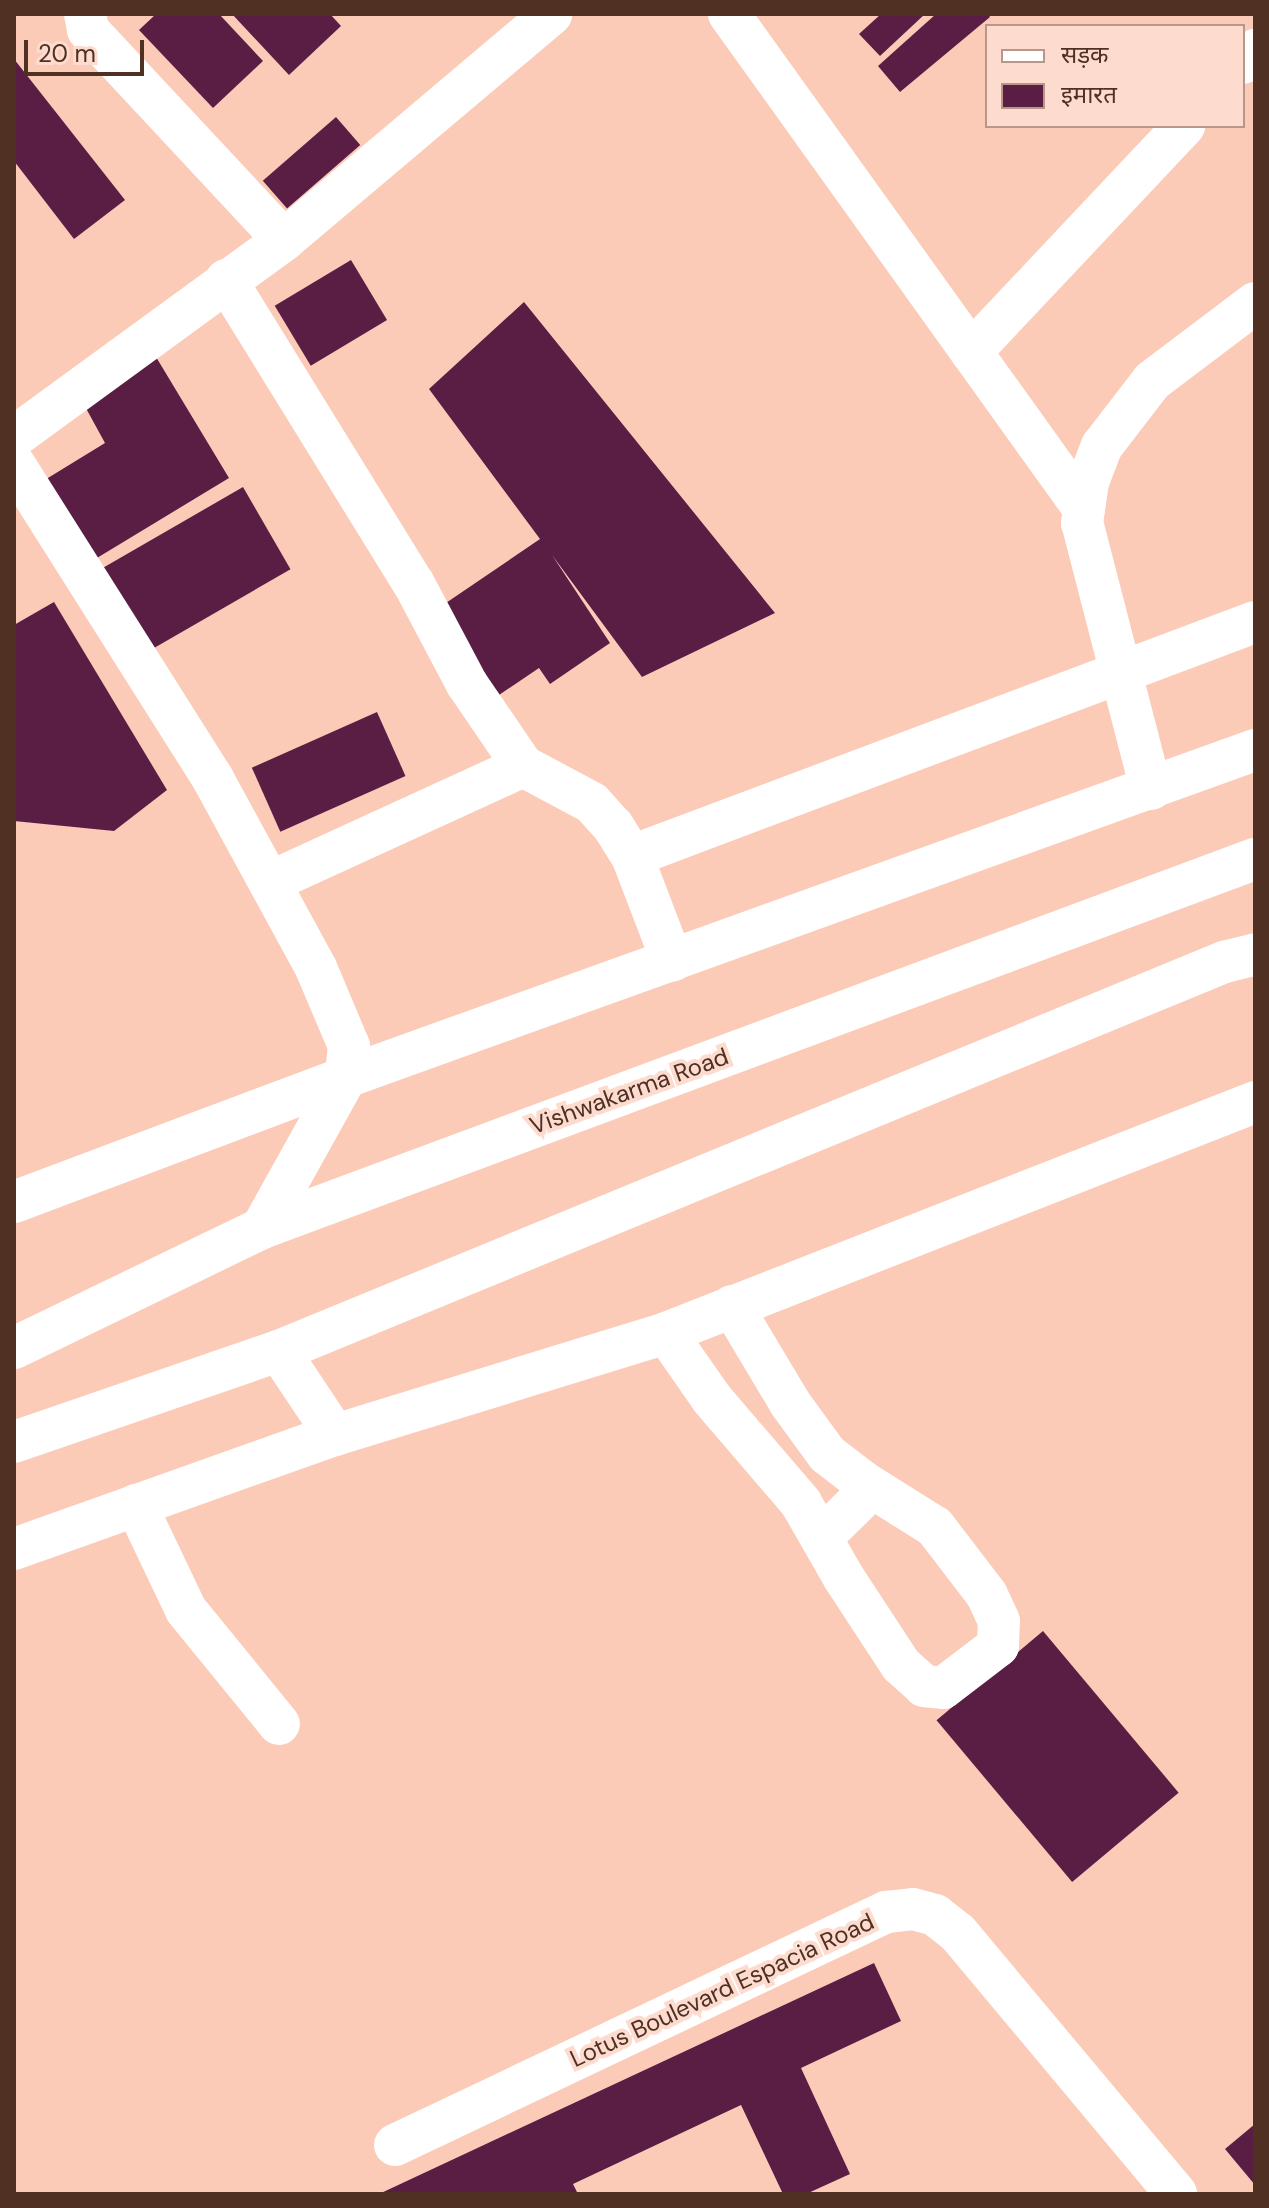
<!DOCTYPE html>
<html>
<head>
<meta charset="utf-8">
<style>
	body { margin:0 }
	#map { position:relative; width:1269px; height:2208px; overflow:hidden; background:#fbcbb7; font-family:"DM Sans","Noto Sans Devanagari",sans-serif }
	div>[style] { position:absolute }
	.building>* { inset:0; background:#5a1e45; transform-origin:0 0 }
	.minor>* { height:42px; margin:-21px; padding:0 21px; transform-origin:21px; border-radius:21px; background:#fff }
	span { translate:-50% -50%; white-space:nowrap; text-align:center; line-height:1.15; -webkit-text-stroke:8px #fddccf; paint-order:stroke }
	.street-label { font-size:24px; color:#4f3023 }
	.frame { position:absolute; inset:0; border:16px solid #4f3023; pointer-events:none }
	.legend { position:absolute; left:985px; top:24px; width:260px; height:104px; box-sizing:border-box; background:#fddccf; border:2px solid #b7978a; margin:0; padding:10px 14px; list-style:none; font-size:24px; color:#4f3023 }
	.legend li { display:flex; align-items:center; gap:16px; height:40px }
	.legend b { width:40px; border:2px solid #b7978a }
	.scale { position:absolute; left:24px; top:40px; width:120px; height:36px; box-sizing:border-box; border:4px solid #4f3023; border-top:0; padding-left:10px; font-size:24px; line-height:28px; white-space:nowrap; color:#4f3023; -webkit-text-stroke:6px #fddccf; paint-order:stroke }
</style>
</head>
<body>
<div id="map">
	<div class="building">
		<div style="clip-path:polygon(156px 14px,219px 14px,263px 61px,213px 108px,139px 30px)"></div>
		<div style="clip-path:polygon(232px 14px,330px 14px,341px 26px,289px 75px)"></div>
		<div style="clip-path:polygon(881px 14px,925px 14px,880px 56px,859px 34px)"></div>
		<div style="clip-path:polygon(936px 14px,988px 14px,990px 17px,900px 92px,878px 66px)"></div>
		<div style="clip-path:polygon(14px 59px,125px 200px,74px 239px,14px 161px)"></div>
		<div style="left:336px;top:117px;width:37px;height:97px;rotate:49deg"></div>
		<div style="left:351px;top:260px;width:70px;height:89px;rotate:59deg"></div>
		<div style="clip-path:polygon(524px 302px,775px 613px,642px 677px,552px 555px,610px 643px,550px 684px,539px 668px,499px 695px,440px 607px,540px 539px,429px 389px)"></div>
		<div style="clip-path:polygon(150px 347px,229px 478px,92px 561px,43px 481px,105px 443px,82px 401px)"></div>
		<div style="left:243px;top:487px;width:95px;height:166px;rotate:60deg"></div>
		<div style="clip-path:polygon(54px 602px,167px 790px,114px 831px,14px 821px,14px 625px)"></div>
		<div style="left:377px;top:712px;width:70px;height:137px;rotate:66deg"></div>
		<div style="left:1043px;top:1631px;width:211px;height:139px;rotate:50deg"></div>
		<div style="clip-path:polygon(874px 1963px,901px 2021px,801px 2068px,850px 2174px,806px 2194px,783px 2194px,741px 2105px,573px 2184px,578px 2194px,379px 2194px)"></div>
		<div style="clip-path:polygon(1255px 2124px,1255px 2185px,1225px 2149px)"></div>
	</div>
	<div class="minor">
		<div style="left:85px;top:14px;width:16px;rotate:79deg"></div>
		<div style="left:88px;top:30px;width:287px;rotate:47deg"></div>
		<div style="left:729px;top:14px;width:609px;rotate:54.35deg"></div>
		<div style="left:1243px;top:63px;width:18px;rotate:-47deg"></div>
		<div style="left:226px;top:280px;width:357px;rotate:58.3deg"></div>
		<div style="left:414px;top:584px;width:113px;rotate:62.1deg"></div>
		<div style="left:467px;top:684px;width:99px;rotate:55.7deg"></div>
		<div style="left:523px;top:766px;width:78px;rotate:28.2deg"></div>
		<div style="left:592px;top:803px;width:31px;rotate:48deg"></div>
		<div style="left:613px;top:826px;width:36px;rotate:58deg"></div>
		<div style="left:632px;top:856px;width:112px;rotate:69.1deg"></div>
		<div style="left:971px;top:352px;width:311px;rotate:-46.7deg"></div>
		<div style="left:14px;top:437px;width:334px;rotate:-36.1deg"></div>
		<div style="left:284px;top:240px;width:350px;rotate:-40.2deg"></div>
		<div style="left:14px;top:464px;width:373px;rotate:57.7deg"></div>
		<div style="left:213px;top:779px;width:215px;rotate:61.4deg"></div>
		<div style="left:316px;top:968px;width:85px;rotate:67.1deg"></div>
		<div style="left:349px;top:1046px;width:31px;rotate:96deg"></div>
		<div style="left:346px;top:1077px;width:173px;rotate:119.1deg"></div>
		<div style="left:1151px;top:789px;width:275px;rotate:-104.5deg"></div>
		<div style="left:1082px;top:523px;width:41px;rotate:-81.7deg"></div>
		<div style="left:1088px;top:482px;width:39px;rotate:-69deg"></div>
		<div style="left:1102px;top:446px;width:82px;rotate:-52.4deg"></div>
		<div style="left:1152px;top:381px;width:129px;rotate:-37.1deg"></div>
		<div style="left:632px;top:856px;width:665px;rotate:-20.59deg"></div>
		<div style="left:270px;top:882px;width:278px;rotate:-24.6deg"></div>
		<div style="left:14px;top:1202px;width:355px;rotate:-20.6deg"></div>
		<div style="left:346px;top:1077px;width:966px;rotate:-19.79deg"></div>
		<div style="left:666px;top:1333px;width:80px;rotate:55.1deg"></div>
		<div style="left:712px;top:1399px;width:137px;rotate:49.4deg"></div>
		<div style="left:801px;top:1503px;width:86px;rotate:60.2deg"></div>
		<div style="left:844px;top:1578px;width:104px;rotate:56.8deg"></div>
		<div style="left:901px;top:1665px;width:31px;rotate:42deg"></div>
		<div style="left:924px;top:1686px;width:19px;rotate:6deg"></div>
		<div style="left:943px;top:1688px;width:69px;rotate:-37.4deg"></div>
		<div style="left:998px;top:1646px;width:25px;rotate:-88deg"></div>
		<div style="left:999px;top:1621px;width:29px;rotate:-115deg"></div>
		<div style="left:987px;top:1595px;width:86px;rotate:-127.4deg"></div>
		<div style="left:935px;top:1527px;width:86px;rotate:-147.8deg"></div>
		<div style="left:862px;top:1481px;width:44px;rotate:-142.4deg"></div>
		<div style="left:827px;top:1454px;width:63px;rotate:-126deg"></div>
		<div style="left:790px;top:1403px;width:113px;rotate:-120.9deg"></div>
		<div style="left:14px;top:1348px;width:276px;rotate:-25.8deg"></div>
		<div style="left:262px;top:1228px;width:1059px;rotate:-20.39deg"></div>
		<div style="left:279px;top:1351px;width:101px;rotate:56.3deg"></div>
		<div style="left:14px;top:1442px;width:280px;rotate:-19deg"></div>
		<div style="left:279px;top:1351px;width:1022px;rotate:-22.37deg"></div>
		<div style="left:1224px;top:962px;width:32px;rotate:-14deg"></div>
		<div style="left:136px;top:1505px;width:116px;rotate:64.5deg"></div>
		<div style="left:186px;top:1610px;width:147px;rotate:50.8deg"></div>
		<div style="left:821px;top:1538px;width:71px;rotate:-44.4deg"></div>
		<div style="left:14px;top:1549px;width:341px;rotate:-19.6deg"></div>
		<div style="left:335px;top:1435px;width:346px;rotate:-17.1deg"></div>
		<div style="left:666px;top:1333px;width:633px;rotate:-21.41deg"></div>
		<div style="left:395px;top:2145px;width:543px;rotate:-25.39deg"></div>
		<div style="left:886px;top:1912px;width:27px;rotate:-6deg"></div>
		<div style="left:913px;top:1909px;width:23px;rotate:15deg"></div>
		<div style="left:935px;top:1915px;width:29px;rotate:38deg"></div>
		<div style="left:958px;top:1933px;width:340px;rotate:50.1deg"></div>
	</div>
	<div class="street-label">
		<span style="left:629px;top:1091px;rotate:-20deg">Vishwakarma Road</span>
		<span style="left:722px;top:1990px;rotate:-25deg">Lotus Boulevard Espacia Road</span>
	</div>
	<div class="frame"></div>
	<ul class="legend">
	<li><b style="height:10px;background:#fff"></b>सड़क</li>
	<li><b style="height:22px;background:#5a1e45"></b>इमारत</li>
	</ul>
	<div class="scale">20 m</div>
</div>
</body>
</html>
